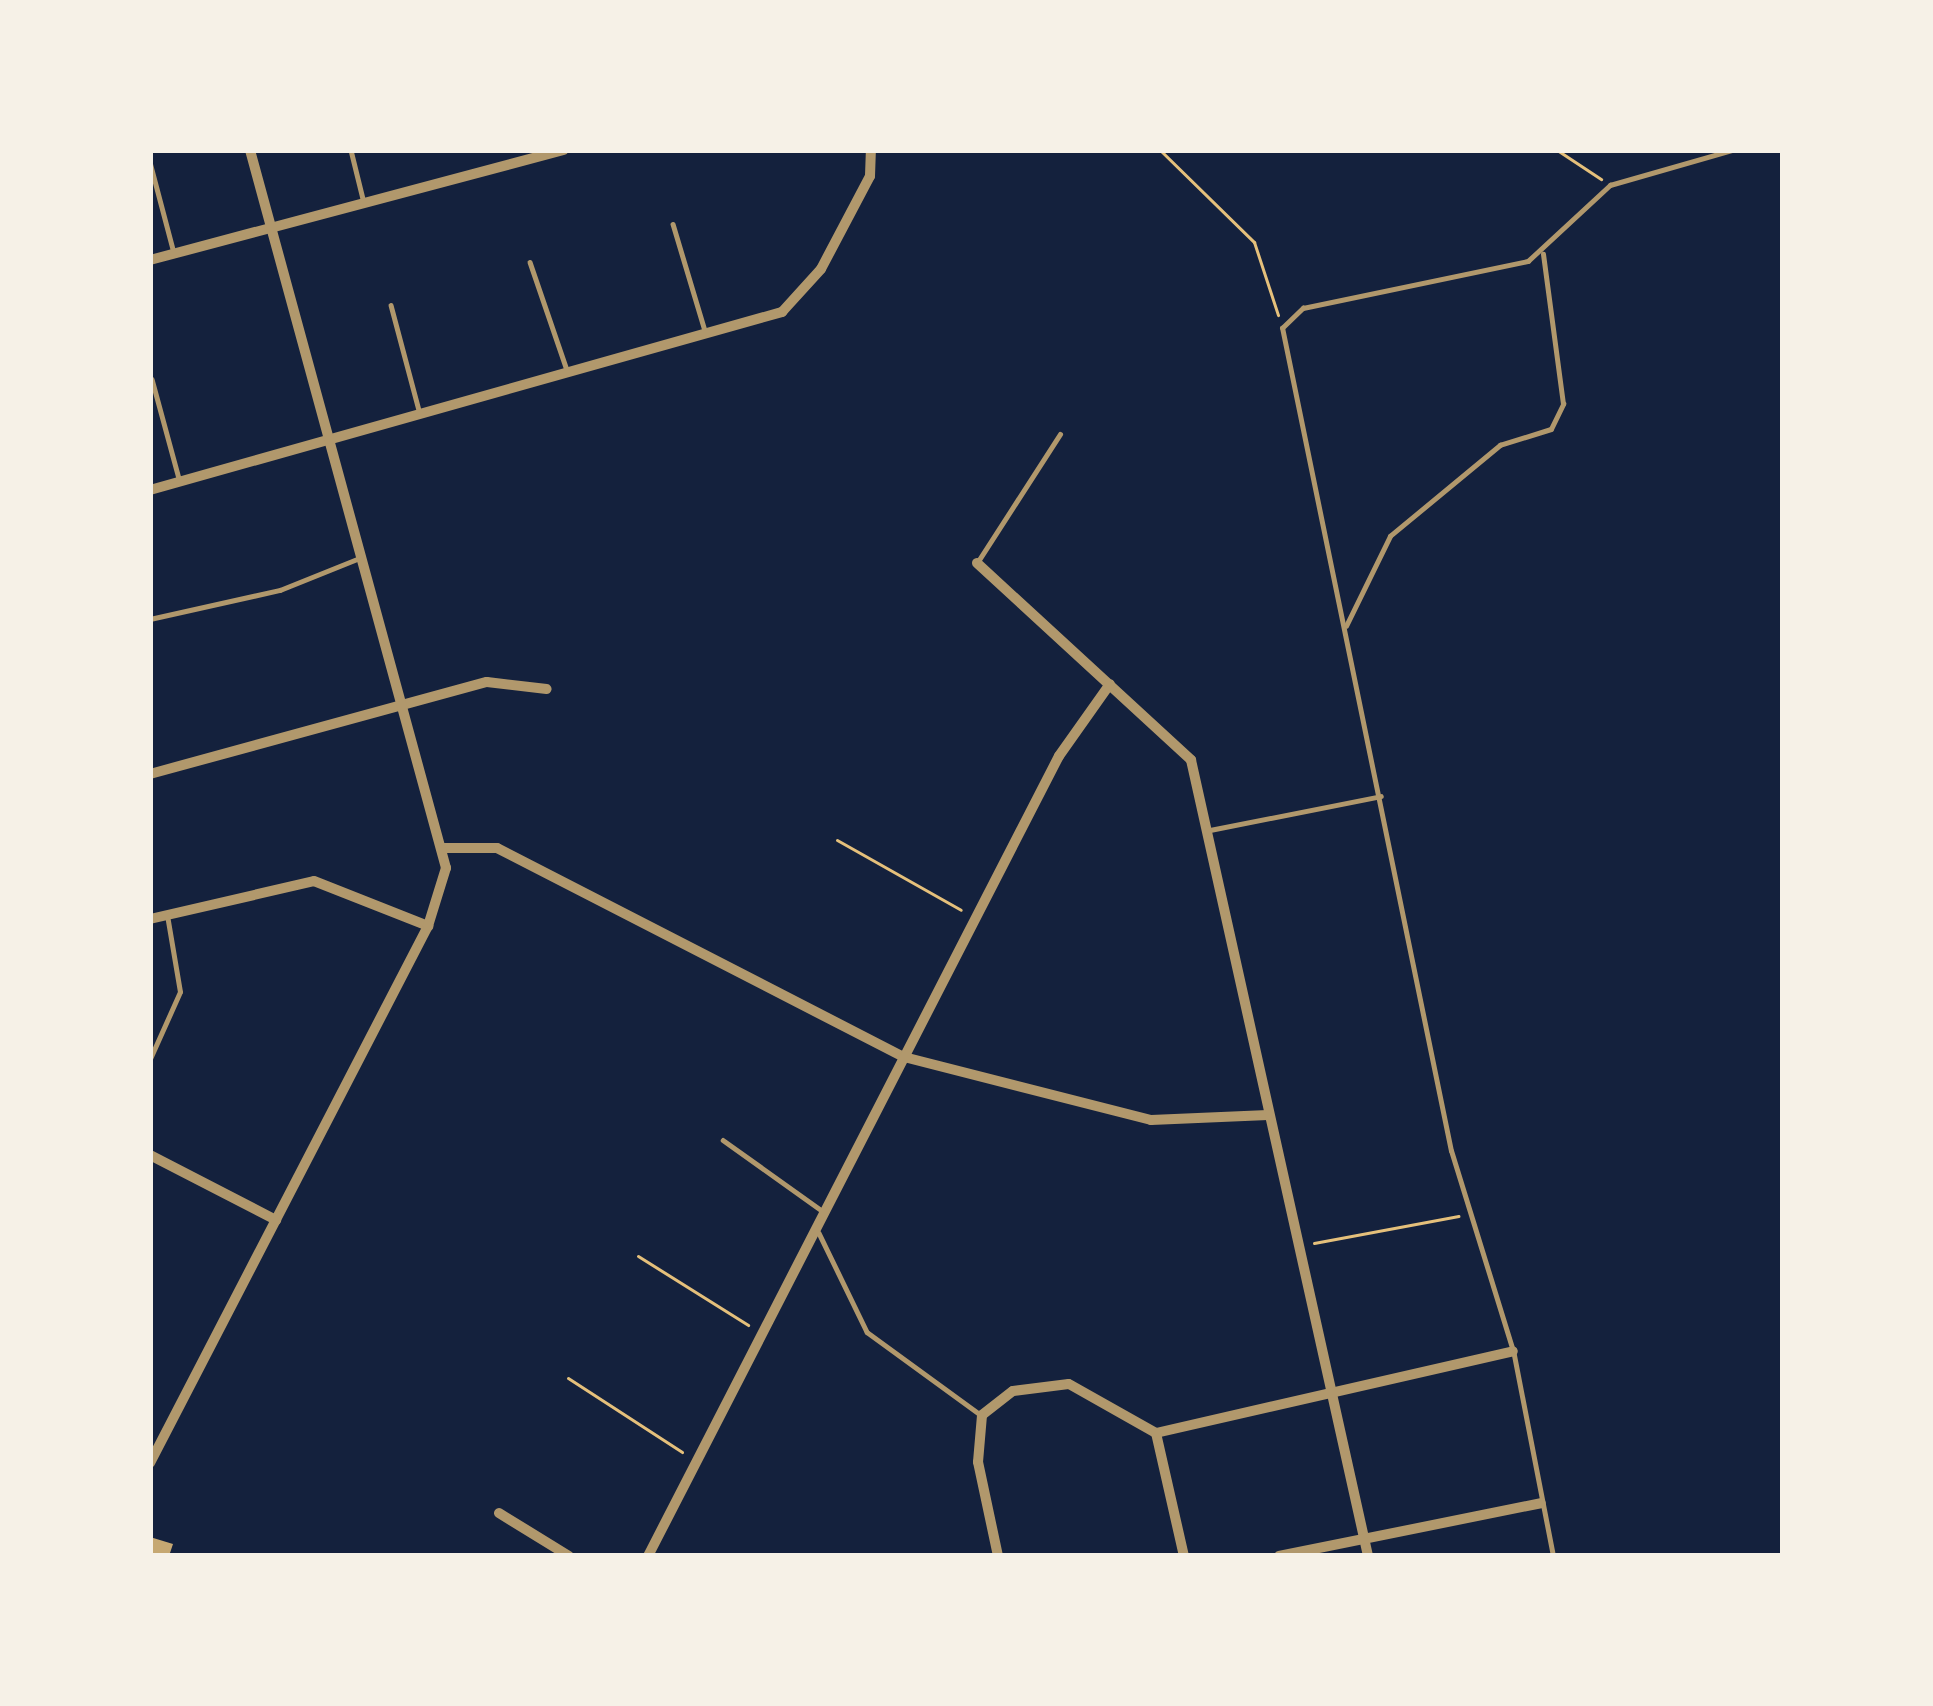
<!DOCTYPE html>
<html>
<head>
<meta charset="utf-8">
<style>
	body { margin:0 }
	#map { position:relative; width:1933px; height:1706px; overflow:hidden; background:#14213d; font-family:"Roboto Condensed",sans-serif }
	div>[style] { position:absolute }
	.building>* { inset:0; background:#c6a872 }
	.path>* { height:3px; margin:-1.5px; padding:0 1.5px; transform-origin:1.5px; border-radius:1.5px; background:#e5c07b }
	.service>* { height:4.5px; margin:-2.25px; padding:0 2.25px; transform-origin:2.25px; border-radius:2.25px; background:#b1986c }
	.minor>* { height:10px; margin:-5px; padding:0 5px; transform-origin:5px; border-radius:5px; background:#b1986c }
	span { translate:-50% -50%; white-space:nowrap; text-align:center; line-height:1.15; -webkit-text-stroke:10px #f6f1e7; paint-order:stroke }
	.frame { position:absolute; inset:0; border:153px solid #f6f1e7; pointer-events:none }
</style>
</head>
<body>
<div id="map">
	<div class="building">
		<div style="clip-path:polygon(150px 1537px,173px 1544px,169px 1556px,150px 1556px)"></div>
	</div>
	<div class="path">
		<div style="left:1160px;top:150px;width:132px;rotate:44.4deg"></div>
		<div style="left:1254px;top:242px;width:77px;rotate:71.8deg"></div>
		<div style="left:1557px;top:150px;width:53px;rotate:33.4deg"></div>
		<div style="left:837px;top:840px;width:142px;rotate:29.4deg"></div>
		<div style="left:1314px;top:1243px;width:147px;rotate:-10.6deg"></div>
		<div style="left:638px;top:1256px;width:130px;rotate:32.1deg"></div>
		<div style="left:568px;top:1378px;width:136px;rotate:33deg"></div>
	</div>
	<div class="service">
		<div style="left:351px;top:150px;width:55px;rotate:76.2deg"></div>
		<div style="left:150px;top:162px;width:90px;rotate:75.2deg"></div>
		<div style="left:673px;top:224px;width:115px;rotate:73.3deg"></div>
		<div style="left:530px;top:262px;width:114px;rotate:71.1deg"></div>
		<div style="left:391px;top:305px;width:109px;rotate:75.1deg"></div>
		<div style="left:152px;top:379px;width:107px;rotate:74.8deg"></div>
		<div style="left:977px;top:563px;width:153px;rotate:-57.2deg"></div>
		<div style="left:150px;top:619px;width:133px;rotate:-12.6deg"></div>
		<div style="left:280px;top:590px;width:88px;rotate:-21.9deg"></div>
		<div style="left:1346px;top:626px;width:100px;rotate:-63.9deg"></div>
		<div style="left:1390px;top:536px;width:143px;rotate:-39.6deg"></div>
		<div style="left:1500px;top:445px;width:53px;rotate:-17.4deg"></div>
		<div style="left:1551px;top:429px;width:28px;rotate:-64deg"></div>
		<div style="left:1563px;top:404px;width:151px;rotate:-97.6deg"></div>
		<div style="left:1210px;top:830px;width:174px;rotate:-11.2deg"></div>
		<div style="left:150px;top:1059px;width:73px;rotate:-65.9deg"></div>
		<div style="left:180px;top:992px;width:78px;rotate:-99.6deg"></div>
		<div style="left:723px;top:1140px;width:120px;rotate:35.5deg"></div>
		<div style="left:819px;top:1233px;width:110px;rotate:64.1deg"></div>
		<div style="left:867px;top:1332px;width:141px;rotate:36.1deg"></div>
		<div style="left:1553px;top:1556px;width:209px;rotate:-101deg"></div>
		<div style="left:1513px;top:1351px;width:209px;rotate:-107.2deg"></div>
		<div style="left:1451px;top:1151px;width:840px;rotate:-101.6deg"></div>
		<div style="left:1282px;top:328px;width:29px;rotate:-44deg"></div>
		<div style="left:1303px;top:308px;width:230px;rotate:-11.8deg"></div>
		<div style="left:1528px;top:261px;width:112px;rotate:-42.8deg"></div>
		<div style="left:1610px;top:185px;width:127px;rotate:-16deg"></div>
	</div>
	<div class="minor">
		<div style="left:150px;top:260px;width:428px;rotate:-14.9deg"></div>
		<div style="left:150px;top:490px;width:657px;rotate:-15.73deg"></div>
		<div style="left:782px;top:312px;width:58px;rotate:-47.8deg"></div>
		<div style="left:821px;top:269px;width:105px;rotate:-62.2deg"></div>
		<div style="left:870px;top:176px;width:26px;rotate:-88deg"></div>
		<div style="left:977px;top:563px;width:291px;rotate:42.6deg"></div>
		<div style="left:1191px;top:760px;width:815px;rotate:77.46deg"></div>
		<div style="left:150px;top:774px;width:349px;rotate:-15.3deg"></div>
		<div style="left:487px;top:682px;width:60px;rotate:6.7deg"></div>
		<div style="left:444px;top:848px;width:53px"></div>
		<div style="left:497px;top:848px;width:458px;rotate:27.2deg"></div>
		<div style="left:904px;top:1057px;width:255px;rotate:14.3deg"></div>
		<div style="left:1151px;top:1120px;width:117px;rotate:-2.4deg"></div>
		<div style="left:150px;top:919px;width:168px;rotate:-13deg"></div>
		<div style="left:314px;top:881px;width:123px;rotate:21.5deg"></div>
		<div style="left:150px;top:1155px;width:142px;rotate:27.3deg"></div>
		<div style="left:1156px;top:1433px;width:366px;rotate:-12.9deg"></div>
		<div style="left:150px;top:1463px;width:605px;rotate:-62.63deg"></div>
		<div style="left:428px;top:926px;width:61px;rotate:-72.8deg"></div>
		<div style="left:446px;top:868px;width:744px;rotate:-105.27deg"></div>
		<div style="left:499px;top:1513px;width:82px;rotate:31.6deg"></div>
		<div style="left:648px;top:1556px;width:899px;rotate:-62.81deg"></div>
		<div style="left:1059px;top:756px;width:88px;rotate:-54.7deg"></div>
		<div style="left:998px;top:1556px;width:96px;rotate:-102deg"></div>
		<div style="left:978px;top:1462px;width:47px;rotate:-85.1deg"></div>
		<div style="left:982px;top:1415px;width:39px;rotate:-38deg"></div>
		<div style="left:1013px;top:1391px;width:56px;rotate:-7.1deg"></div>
		<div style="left:1069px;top:1384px;width:100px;rotate:29.4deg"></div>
		<div style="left:1156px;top:1433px;width:126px;rotate:77.2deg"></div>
		<div style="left:1279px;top:1556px;width:267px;rotate:-11.4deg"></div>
	</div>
	<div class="frame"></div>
</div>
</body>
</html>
